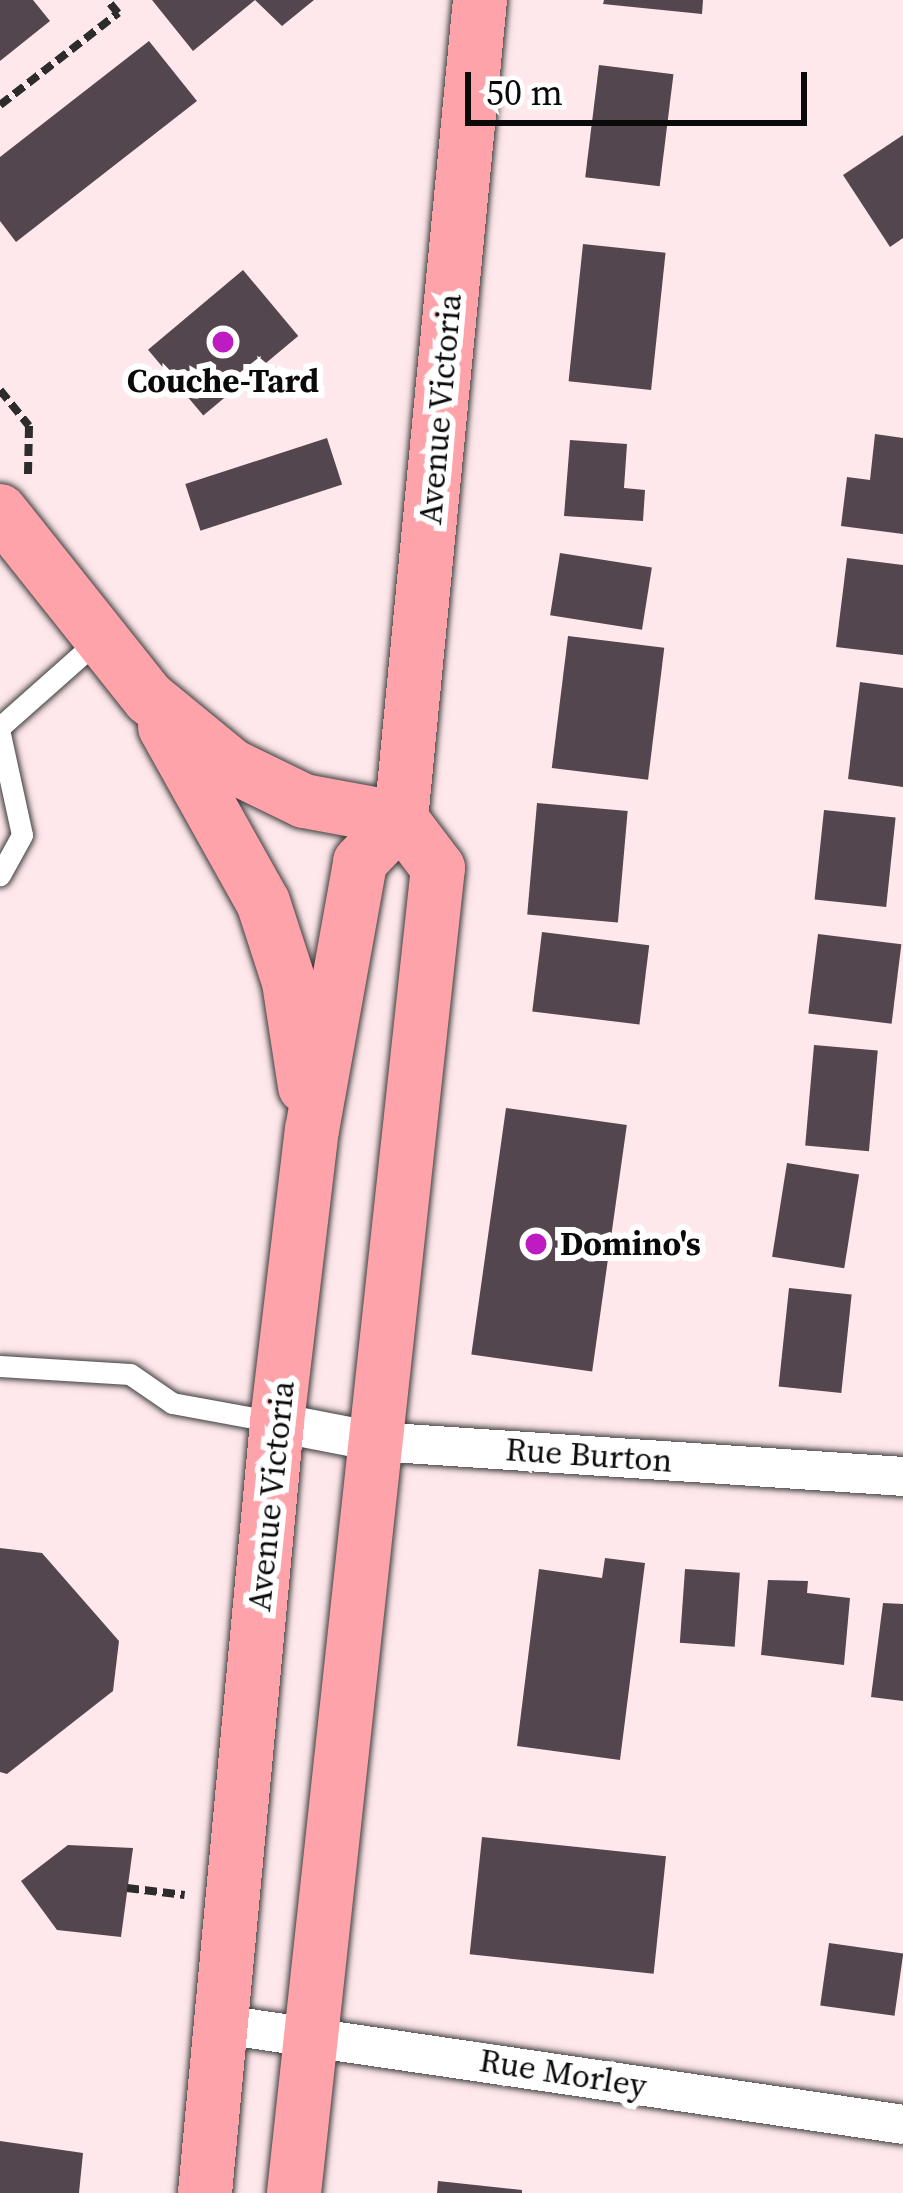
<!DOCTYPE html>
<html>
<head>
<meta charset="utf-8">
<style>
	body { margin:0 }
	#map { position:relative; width:903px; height:2193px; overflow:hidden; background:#ffe8eb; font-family:"Source Serif 4",serif }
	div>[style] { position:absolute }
	.building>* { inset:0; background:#54464e; transform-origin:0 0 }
	.path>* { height:8px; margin-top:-4px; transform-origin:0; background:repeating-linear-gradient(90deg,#2c2c2c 0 12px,transparent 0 18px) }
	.roads { filter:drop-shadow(0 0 3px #3d3d3d) drop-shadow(0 0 3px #3d3d3d) }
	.lane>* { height:21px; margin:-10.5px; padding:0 10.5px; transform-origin:10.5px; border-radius:10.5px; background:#fff }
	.street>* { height:39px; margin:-19.5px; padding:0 19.5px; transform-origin:19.5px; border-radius:19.5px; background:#fff }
	.secondary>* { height:54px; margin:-27px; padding:0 27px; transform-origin:27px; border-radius:27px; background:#ffa3aa }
	.dots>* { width:33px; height:33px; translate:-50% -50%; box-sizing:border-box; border:6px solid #fff; border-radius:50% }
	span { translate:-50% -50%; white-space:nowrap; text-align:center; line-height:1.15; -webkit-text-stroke:12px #fff; paint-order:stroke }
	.poi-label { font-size:33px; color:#0a0a0a; font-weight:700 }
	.left { translate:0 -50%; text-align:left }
	.street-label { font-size:33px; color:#0a0a0a }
	.scale { position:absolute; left:465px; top:72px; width:342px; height:54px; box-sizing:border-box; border:6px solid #0a0a0a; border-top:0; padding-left:15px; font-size:36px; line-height:42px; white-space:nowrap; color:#0a0a0a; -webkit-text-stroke:9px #fff; paint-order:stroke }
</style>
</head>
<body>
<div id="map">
	<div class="building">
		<div style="clip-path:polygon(0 0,33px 0,50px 21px,0 61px)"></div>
		<div style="clip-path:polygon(152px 0,314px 0,282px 26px,255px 0,193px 51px)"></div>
		<div style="clip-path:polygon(604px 0,703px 0,702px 14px,603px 4px)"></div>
		<div style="clip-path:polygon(149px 41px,197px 101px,16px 242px,0 221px,0 157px)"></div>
		<div style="left:599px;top:65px;width:75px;height:113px;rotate:7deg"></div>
		<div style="clip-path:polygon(903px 135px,903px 238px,890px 247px,843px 175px)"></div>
		<div style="left:583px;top:244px;width:83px;height:138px;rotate:6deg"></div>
		<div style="left:243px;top:270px;width:86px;height:124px;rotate:50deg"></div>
		<div style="clip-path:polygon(875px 434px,903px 438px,903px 534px,841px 526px,847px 477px,870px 480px)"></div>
		<div style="left:327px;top:438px;width:49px;height:149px;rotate:72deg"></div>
		<div style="clip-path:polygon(570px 440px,627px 444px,624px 488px,645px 490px,643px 521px,564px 516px)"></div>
		<div style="left:560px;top:553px;width:93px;height:63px;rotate:9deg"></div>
		<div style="clip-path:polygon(847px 558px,903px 565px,903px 655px,836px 647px)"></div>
		<div style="left:568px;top:636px;width:97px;height:133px;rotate:7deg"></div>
		<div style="clip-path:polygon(860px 682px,903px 688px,903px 787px,848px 779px)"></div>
		<div style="left:537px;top:803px;width:91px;height:112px;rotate:5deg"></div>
		<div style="left:824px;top:810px;width:72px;height:90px;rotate:6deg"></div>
		<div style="left:542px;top:932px;width:108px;height:80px;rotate:7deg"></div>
		<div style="left:818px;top:934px;width:84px;height:80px;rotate:7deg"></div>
		<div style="left:814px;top:1045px;width:64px;height:101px;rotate:5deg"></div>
		<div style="left:506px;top:1108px;width:122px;height:249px;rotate:8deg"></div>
		<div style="left:787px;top:1163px;width:73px;height:95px;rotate:9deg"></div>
		<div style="left:789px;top:1288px;width:63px;height:99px;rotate:6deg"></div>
		<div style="clip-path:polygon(0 1548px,42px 1553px,119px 1641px,113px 1691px,7px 1774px,0 1772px)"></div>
		<div style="clip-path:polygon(605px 1558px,645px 1563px,620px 1760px,517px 1746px,539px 1569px,602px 1578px)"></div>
		<div style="left:685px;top:1569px;width:55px;height:74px;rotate:4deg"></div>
		<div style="clip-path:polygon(768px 1580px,808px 1581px,807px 1593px,850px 1598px,844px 1665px,761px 1655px)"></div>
		<div style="clip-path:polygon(883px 1603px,903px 1604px,903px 1701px,871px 1697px)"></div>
		<div style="left:482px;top:1837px;width:185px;height:118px;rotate:6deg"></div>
		<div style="clip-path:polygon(68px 1845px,133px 1848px,121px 1937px,57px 1930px,21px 1881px)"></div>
		<div style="left:829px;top:1943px;width:75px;height:63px;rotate:8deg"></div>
		<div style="clip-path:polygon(0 2141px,83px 2153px,79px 2193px,0 2193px)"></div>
		<div style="clip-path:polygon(438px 2181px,522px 2190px,522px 2193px,437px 2193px)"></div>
	</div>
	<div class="path">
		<div style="left:0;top:105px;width:150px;rotate:-37.9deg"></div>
		<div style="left:118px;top:13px;width:17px;rotate:-130deg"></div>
		<div style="left:0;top:390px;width:46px;rotate:51.1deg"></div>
		<div style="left:29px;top:426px;width:48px;rotate:91.2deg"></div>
		<div style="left:127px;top:1888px;width:58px;rotate:6.9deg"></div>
	</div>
	<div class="roads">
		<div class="lane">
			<div style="left:0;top:727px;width:131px;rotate:-41.6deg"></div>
			<div style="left:0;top:734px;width:103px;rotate:77.7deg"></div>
			<div style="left:22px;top:835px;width:46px;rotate:118.8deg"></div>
			<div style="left:0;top:1366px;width:130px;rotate:3.5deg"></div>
			<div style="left:130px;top:1374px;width:51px;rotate:34.6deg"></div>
			<div style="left:172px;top:1403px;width:106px;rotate:10.4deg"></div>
		</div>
		<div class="street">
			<div style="left:277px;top:1422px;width:100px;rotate:11deg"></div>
			<div style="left:375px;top:1441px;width:529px;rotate:3.79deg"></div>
			<div style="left:222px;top:2024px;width:688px;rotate:8.35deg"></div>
		</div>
		<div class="secondary">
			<div style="left:0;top:511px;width:239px;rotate:51.5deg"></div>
			<div style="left:149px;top:698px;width:107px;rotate:39.3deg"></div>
			<div style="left:232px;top:766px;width:80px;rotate:25.9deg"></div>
			<div style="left:304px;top:801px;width:99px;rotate:10.5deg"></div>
			<div style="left:165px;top:727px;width:201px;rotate:60.8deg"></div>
			<div style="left:263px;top:902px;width:84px;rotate:72deg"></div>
			<div style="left:289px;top:982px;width:106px;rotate:81.3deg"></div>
			<div style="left:205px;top:2193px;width:774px;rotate:-84.66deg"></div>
			<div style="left:277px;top:1422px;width:294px;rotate:-83.2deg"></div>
			<div style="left:312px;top:1130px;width:272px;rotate:-79.8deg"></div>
			<div style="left:360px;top:862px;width:59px;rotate:-46.4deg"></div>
			<div style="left:401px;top:819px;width:823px;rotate:-84.49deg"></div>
			<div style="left:294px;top:2193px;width:1333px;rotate:-83.8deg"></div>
			<div style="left:438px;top:868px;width:61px;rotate:-127.1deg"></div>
		</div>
	</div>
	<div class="dots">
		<div style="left:223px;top:342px;background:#bf1bc2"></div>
		<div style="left:536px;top:1244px;background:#bf1bc2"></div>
	</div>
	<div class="poi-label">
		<span style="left:223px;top:381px">Couche-Tard</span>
		<span class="left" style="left:560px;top:1244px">Domino's</span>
	</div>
	<div class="street-label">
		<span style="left:440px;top:409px;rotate:-85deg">Avenue Victoria</span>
		<span style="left:589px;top:1455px;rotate:4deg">Rue Burton</span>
		<span style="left:271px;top:1496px;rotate:-84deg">Avenue Victoria</span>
		<span style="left:563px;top:2073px;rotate:9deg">Rue Morley</span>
	</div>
	<div class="scale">50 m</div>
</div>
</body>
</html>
